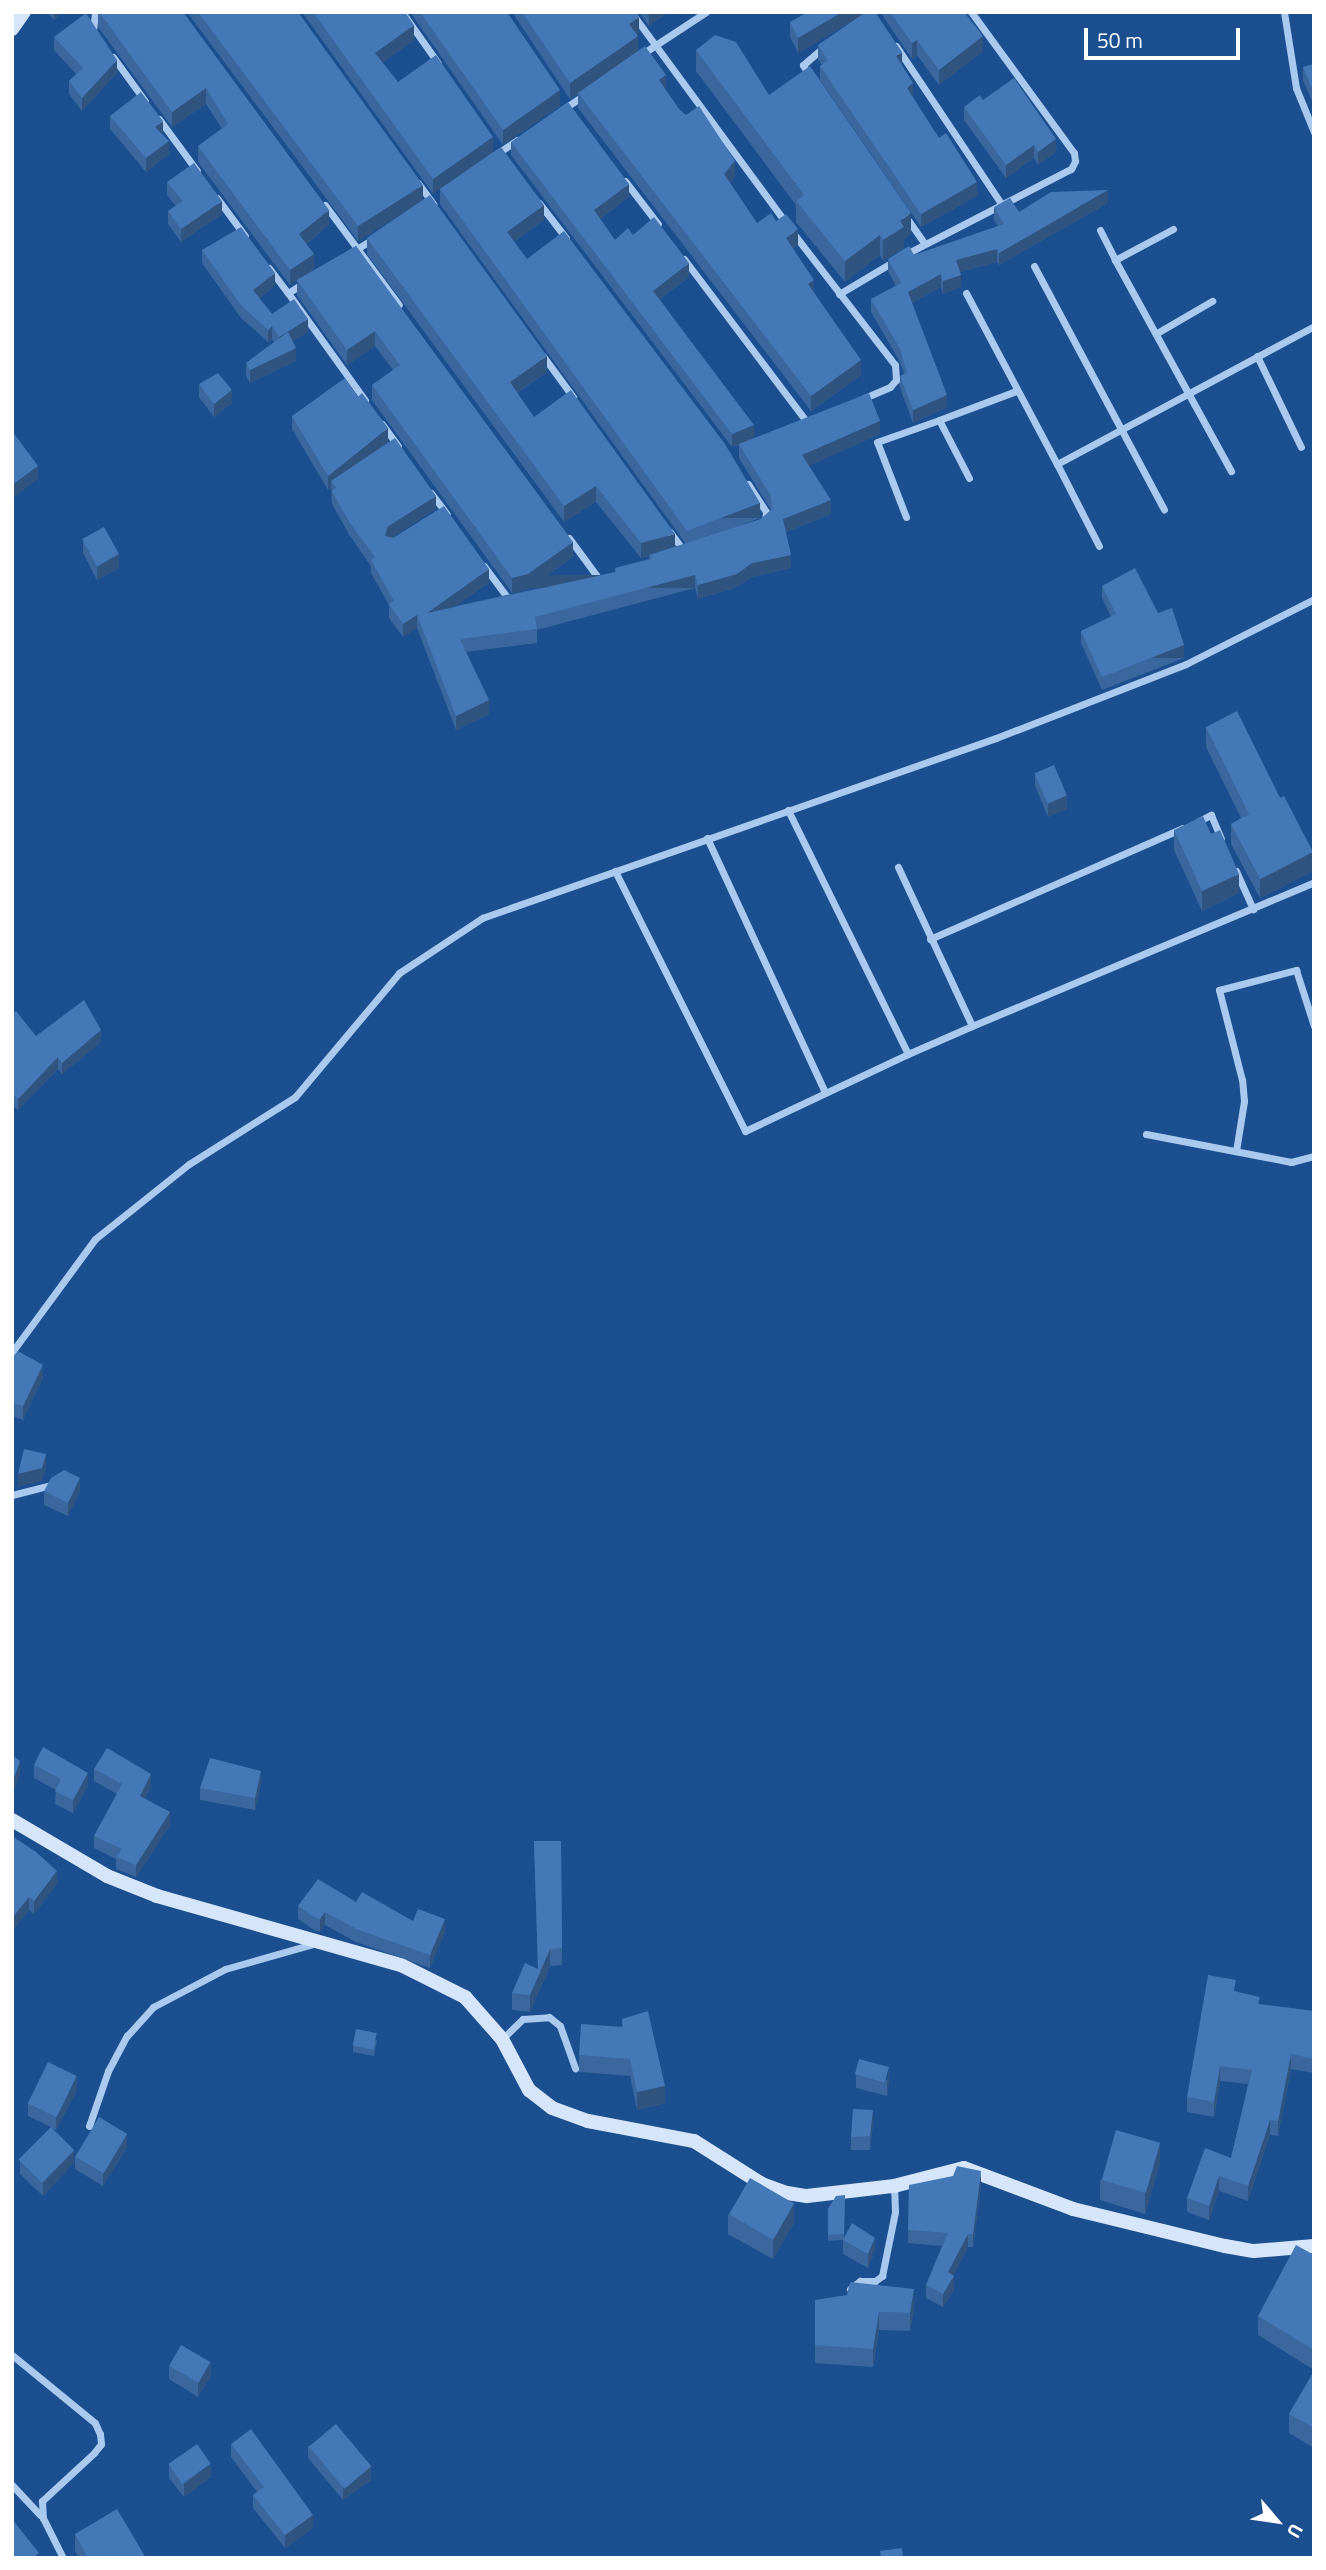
<!DOCTYPE html>
<html>
<head>
<meta charset="utf-8">
<style>
	body { margin:0 }
	#map { position:relative; width:1326px; height:2570px; overflow:hidden; background:#1b4f8f; font-family:"Titillium Web",sans-serif }
	div>[style] { position:absolute }
	.street>* { height:7px; margin:-3.5px; padding:0 3.5px; transform-origin:3.5px; border-radius:3.5px; background:#a9c9ee }
	.secondary>* { height:14px; margin:-7px; padding:0 7px; transform-origin:7px; border-radius:7px; background:#d6e6fa }
	.wall>* { inset:0; background:#3a679d }
	.shaded-wall>* { inset:0; background:#305480; transform-origin:0 0 }
	.building>* { inset:0; background:#4478b7; transform-origin:0 0 }
	span { translate:-50% -50%; white-space:nowrap; text-align:center; line-height:1.15; -webkit-text-stroke:5px #1b4f8f; paint-order:stroke }
	.frame { position:absolute; inset:0; border:14px solid #fff; pointer-events:none }
	.north { position:absolute; left:1242px; top:2486px; width:70px; height:70px; -webkit-text-stroke:5px #1b4f8f; paint-order:stroke; rotate:119deg; font-size:19px; font-weight:700; line-height:28px; text-align:center; color:#fff }
	.north::after { content:''; display:block; margin:auto; width:24px; height:32px; background:#fff; clip-path:polygon(50% 0,100% 100%,50% 72%,0 100%) }
	.scale { position:absolute; left:1084px; top:28px; width:156px; height:32px; box-sizing:border-box; border:4px solid #fff; border-top:0; padding-left:9px; font-size:21px; line-height:24px; white-space:nowrap; color:#fff; -webkit-text-stroke:5px #1b4f8f; paint-order:stroke }
</style>
</head>
<body>
<div id="map">
	<div class="street">
		<div style="left:402px;top:12px;width:62px;rotate:54.8deg"></div>
		<div style="left:631px;top:12px;width:262px;rotate:53.7deg"></div>
		<div style="left:1284px;top:12px;width:77px;rotate:81deg"></div>
		<div style="left:1296px;top:88px;width:48px;rotate:67.8deg"></div>
		<div style="left:93px;top:31px;width:19px;rotate:-84deg"></div>
		<div style="left:896px;top:46px;width:191px;rotate:56.3deg"></div>
		<div style="left:642px;top:54px;width:77px;rotate:-33.3deg"></div>
		<div style="left:113px;top:57px;width:54px;rotate:54deg"></div>
		<div style="left:810px;top:77px;width:14px;rotate:-120deg"></div>
		<div style="left:803px;top:65px;width:30px;rotate:-41deg"></div>
		<div style="left:562px;top:110px;width:27px;rotate:-34deg"></div>
		<div style="left:159px;top:119px;width:64px;rotate:53.8deg"></div>
		<div style="left:495px;top:155px;width:27px;rotate:-34deg"></div>
		<div style="left:625px;top:181px;width:54px;rotate:52.5deg"></div>
		<div style="left:418px;top:183px;width:26px;rotate:54deg"></div>
		<div style="left:217px;top:198px;width:47px;rotate:53.6deg"></div>
		<div style="left:539px;top:203px;width:44px;rotate:52.4deg"></div>
		<div style="left:325px;top:205px;width:124px;rotate:53.5deg"></div>
		<div style="left:906px;top:217px;width:32px;rotate:55deg"></div>
		<div style="left:1173px;top:229px;width:66px;rotate:151.9deg"></div>
		<div style="left:1115px;top:260px;width:241px;rotate:61.2deg"></div>
		<div style="left:1100px;top:230px;width:34px;rotate:63deg"></div>
		<div style="left:793px;top:233px;width:167px;rotate:52.3deg"></div>
		<div style="left:895px;top:365px;width:15px;rotate:86deg"></div>
		<div style="left:896px;top:380px;width:9px;rotate:131deg"></div>
		<div style="left:890px;top:387px;width:28px;rotate:157deg"></div>
		<div style="left:350px;top:253px;width:27px;rotate:-31deg"></div>
		<div style="left:906px;top:254px;width:186px;rotate:-27.3deg"></div>
		<div style="left:1071px;top:169px;width:9px;rotate:-63deg"></div>
		<div style="left:1075px;top:161px;width:8px;rotate:-97deg"></div>
		<div style="left:1074px;top:153px;width:175px;rotate:-126.1deg"></div>
		<div style="left:684px;top:259px;width:204px;rotate:53deg"></div>
		<div style="left:1034px;top:266px;width:276px;rotate:61.9deg"></div>
		<div style="left:269px;top:268px;width:31px;rotate:53deg"></div>
		<div style="left:305px;top:282px;width:20px;rotate:147deg"></div>
		<div style="left:288px;top:293px;width:132px;rotate:54.3deg"></div>
		<div style="left:966px;top:293px;width:194px;rotate:62deg"></div>
		<div style="left:839px;top:294px;width:66px;rotate:-30.8deg"></div>
		<div style="left:1157px;top:333px;width:64px;rotate:-30.2deg"></div>
		<div style="left:543px;top:356px;width:51px;rotate:53.8deg"></div>
		<div style="left:1257px;top:356px;width:101px;rotate:64.2deg"></div>
		<div style="left:382px;top:424px;width:27px;rotate:54deg"></div>
		<div style="left:969px;top:478px;width:65px;rotate:-117.3deg"></div>
		<div style="left:939px;top:420px;width:82px;rotate:-20.6deg"></div>
		<div style="left:748px;top:484px;width:33px;rotate:57deg"></div>
		<div style="left:766px;top:512px;width:10px;rotate:96deg"></div>
		<div style="left:431px;top:493px;width:26px;rotate:53deg"></div>
		<div style="left:906px;top:517px;width:80px;rotate:-111.1deg"></div>
		<div style="left:877px;top:442px;width:66px;rotate:-19.5deg"></div>
		<div style="left:670px;top:532px;width:26px;rotate:54deg"></div>
		<div style="left:569px;top:538px;width:51px;rotate:53.8deg"></div>
		<div style="left:1099px;top:546px;width:92px;rotate:-117.1deg"></div>
		<div style="left:1057px;top:464px;width:292px;rotate:-28.2deg"></div>
		<div style="left:484px;top:566px;width:44px;rotate:53.4deg"></div>
		<div style="left:1197px;top:822px;width:16px;rotate:-27deg"></div>
		<div style="left:1211px;top:815px;width:25px;rotate:67deg"></div>
		<div style="left:707px;top:838px;width:280px;rotate:65.1deg"></div>
		<div style="left:898px;top:867px;width:175px;rotate:65deg"></div>
		<div style="left:972px;top:1026px;width:70px;rotate:156.4deg"></div>
		<div style="left:615px;top:871px;width:291px;rotate:63.4deg"></div>
		<div style="left:745px;top:1131px;width:180px;rotate:-25.3deg"></div>
		<div style="left:908px;top:1054px;width:272px;rotate:-116.2deg"></div>
		<div style="left:1236px;top:871px;width:42px;rotate:65.9deg"></div>
		<div style="left:930px;top:939px;width:276px;rotate:-23.7deg"></div>
		<div style="left:972px;top:1026px;width:371px;rotate:-22.8deg"></div>
		<div style="left:1146px;top:1134px;width:148px;rotate:10.9deg"></div>
		<div style="left:1291px;top:1162px;width:24px;rotate:-15deg"></div>
		<div style="left:1236px;top:1151px;width:51px;rotate:-80.9deg"></div>
		<div style="left:1244px;top:1101px;width:21px;rotate:-95deg"></div>
		<div style="left:1242px;top:1080px;width:93px;rotate:-104.3deg"></div>
		<div style="left:1219px;top:990px;width:80px;rotate:-14.6deg"></div>
		<div style="left:1296px;top:970px;width:59px;rotate:72.2deg"></div>
		<div style="left:12px;top:1352px;width:140px;rotate:-53.7deg"></div>
		<div style="left:95px;top:1239px;width:120px;rotate:-38.6deg"></div>
		<div style="left:189px;top:1164px;width:125px;rotate:-32.3deg"></div>
		<div style="left:295px;top:1097px;width:162px;rotate:-50deg"></div>
		<div style="left:399px;top:973px;width:100px;rotate:-33.5deg"></div>
		<div style="left:482px;top:918px;width:545px;rotate:-19.3deg"></div>
		<div style="left:996px;top:738px;width:204px;rotate:-21.3deg"></div>
		<div style="left:1186px;top:664px;width:144px;rotate:-26.9deg"></div>
		<div style="left:12px;top:1495px;width:44px;rotate:-14.3deg"></div>
		<div style="left:502px;top:2039px;width:29px;rotate:-44deg"></div>
		<div style="left:523px;top:2019px;width:26px;rotate:-4deg"></div>
		<div style="left:549px;top:2017px;width:14px;rotate:39deg"></div>
		<div style="left:560px;top:2026px;width:45px;rotate:70.3deg"></div>
		<div style="left:89px;top:2126px;width:58px;rotate:-70.9deg"></div>
		<div style="left:108px;top:2071px;width:40px;rotate:-62deg"></div>
		<div style="left:127px;top:2036px;width:39px;rotate:-48deg"></div>
		<div style="left:153px;top:2007px;width:81px;rotate:-27.8deg"></div>
		<div style="left:225px;top:1969px;width:91px;rotate:-15.9deg"></div>
		<div style="left:850px;top:2289px;width:13px;rotate:-39deg"></div>
		<div style="left:860px;top:2281px;width:15px"></div>
		<div style="left:875px;top:2281px;width:9px;rotate:-36deg"></div>
		<div style="left:882px;top:2276px;width:65px;rotate:-78.5deg"></div>
		<div style="left:895px;top:2212px;width:26px;rotate:-92deg"></div>
		<div style="left:12px;top:2355px;width:107px;rotate:39.3deg"></div>
		<div style="left:95px;top:2423px;width:12px;rotate:66deg"></div>
		<div style="left:100px;top:2434px;width:10px;rotate:84deg"></div>
		<div style="left:101px;top:2444px;width:11px;rotate:128deg"></div>
		<div style="left:94px;top:2453px;width:71px;rotate:137.3deg"></div>
		<div style="left:42px;top:2501px;width:17px;rotate:87deg"></div>
		<div style="left:43px;top:2518px;width:45px;rotate:63.4deg"></div>
		<div style="left:12px;top:2485px;width:41px;rotate:47deg"></div>
	</div>
	<div class="secondary">
		<div style="left:12px;top:29px;width:21px;rotate:-55deg"></div>
		<div style="left:12px;top:1820px;width:110px;rotate:30.5deg"></div>
		<div style="left:107px;top:1876px;width:54px;rotate:21.8deg"></div>
		<div style="left:157px;top:1896px;width:254px;rotate:15.8deg"></div>
		<div style="left:401px;top:1965px;width:72px;rotate:26.6deg"></div>
		<div style="left:465px;top:1997px;width:56px;rotate:48.6deg"></div>
		<div style="left:502px;top:2039px;width:58px;rotate:62.1deg"></div>
		<div style="left:529px;top:2090px;width:29px;rotate:38deg"></div>
		<div style="left:552px;top:2108px;width:38px;rotate:20deg"></div>
		<div style="left:588px;top:2121px;width:108px;rotate:10.7deg"></div>
		<div style="left:694px;top:2141px;width:80px;rotate:32.3deg"></div>
		<div style="left:762px;top:2184px;width:27px;rotate:20deg"></div>
		<div style="left:787px;top:2193px;width:20px;rotate:9deg"></div>
		<div style="left:807px;top:2196px;width:88px;rotate:-6.6deg"></div>
		<div style="left:894px;top:2186px;width:72px;rotate:-14.4deg"></div>
		<div style="left:964px;top:2168px;width:116px;rotate:20.6deg"></div>
		<div style="left:1073px;top:2209px;width:156px;rotate:13.7deg"></div>
		<div style="left:1225px;top:2246px;width:29px;rotate:10deg"></div>
		<div style="left:1254px;top:2251px;width:60px;rotate:-4.8deg"></div>
	</div>
	<div class="wall">
		<div style="clip-path:polygon(47px 12px,62px 12px,54px 20px)"></div>
		<div style="clip-path:polygon(98px 12px,183px 12px,329px 225px,306px 244px,314px 269px,302px 277px,356px 246px,573px 557px,528px 589px,512px 593px,372px 400px,372px 385px,393px 370px,375px 346px,347px 365px,297px 295px,297px 280px,290px 285px,198px 162px,198px 146px,222px 129px,206px 104px,172px 127px,98px 27px)"></div>
		<div style="clip-path:polygon(187px 12px,298px 12px,423px 200px,547px 372px,517px 393px,534px 417px,675px 547px,686px 544px,440px 204px,440px 189px,433px 194px,302px 12px,405px 12px,414px 40px,382px 63px,398px 82px,493px 152px,544px 220px,514px 242px,527px 259px,760px 518px,734px 528px,761px 519px,771px 510px,739px 458px,739px 445px,732px 447px,511px 155px,511px 142px,629px 197px,600px 219px,615px 240px,633px 235px,689px 277px,660px 299px,754px 438px,880px 434px,808px 466px,831px 514px,786px 532px,791px 568px,752px 577px,737px 587px,698px 599px,695px 588px,537px 630px,537px 643px,466px 652px,489px 714px,456px 730px,417px 628px,403px 637px,389px 618px,389px 605px,371px 573px,371px 566px,350px 536px,332px 504px,331px 487px,328px 490px,292px 429px,292px 416px,388px 442px,378px 449px,436px 509px,392px 537px,489px 583px,455px 606px,615px 572px,615px 568px,649px 559px,649px 556px,641px 558px,596px 502px,564px 522px,367px 254px,367px 238px,405px 212px,358px 241px)"></div>
		<div style="clip-path:polygon(410px 12px,507px 12px,560px 106px,503px 145px)"></div>
		<div style="clip-path:polygon(512px 12px,635px 12px,639px 33px,637px 34px,638px 50px,679px 109px,735px 177px,730px 183px,757px 223px,776px 221px,798px 245px,793px 249px,814px 293px,861px 375px,811px 411px,578px 108px,578px 94px,570px 99px)"></div>
		<div style="clip-path:polygon(639px 12px,668px 12px,649px 26px)"></div>
		<div style="clip-path:polygon(875px 12px,902px 64px,913px 96px,912px 97px,977px 196px,921px 227px,820px 80px,820px 66px,822px 65px,818px 59px,818px 45px,856px 19px,798px 53px,790px 37px,790px 22px)"></div>
		<div style="clip-path:polygon(880px 12px,964px 12px,983px 51px,939px 85px,917px 55px,912px 59px)"></div>
		<div style="clip-path:polygon(54px 37px,117px 73px,82px 111px,69px 94px,69px 81px,76px 74px,54px 50px)"></div>
		<div style="clip-path:polygon(696px 50px,769px 95px,911px 234px,904px 239px,904px 248px,883px 261px,880px 255px,845px 282px,796px 222px,796px 205px,696px 71px)"></div>
		<div style="clip-path:polygon(1314px 64px,1314px 106px,1303px 80px,1303px 67px)"></div>
		<div style="clip-path:polygon(983px 100px,1056px 152px,1038px 165px,1034px 158px,1006px 178px,964px 120px,964px 107px)"></div>
		<div style="clip-path:polygon(110px 116px,163px 134px,169px 154px,146px 172px,110px 129px)"></div>
		<div style="clip-path:polygon(167px 182px,222px 214px,181px 242px,168px 224px,168px 211px,176px 206px,167px 195px)"></div>
		<div style="clip-path:polygon(1108px 203px,999px 265px,997px 262px,960px 272px,961px 287px,943px 294px,941px 287px,912px 303px,947px 407px,913px 423px,900px 388px,900px 376px,904px 374px,900px 362px,871px 312px,871px 299px,896px 286px,888px 271px,888px 259px,914px 255px,998px 226px,994px 220px,994px 207px,1019px 212px)"></div>
		<div style="clip-path:polygon(202px 250px,275px 286px,259px 298px,272px 314px,308px 332px,293px 341px,296px 361px,250px 383px,246px 376px,246px 363px,274px 342px,272px 339px,268px 342px,241px 318px,202px 263px)"></div>
		<div style="clip-path:polygon(1314px 382px,1314px 404px,1312px 400px,1312px 383px)"></div>
		<div style="clip-path:polygon(199px 384px,232px 403px,214px 417px,199px 397px)"></div>
		<div style="clip-path:polygon(83px 540px,119px 568px,97px 580px,83px 553px)"></div>
		<div style="clip-path:polygon(1102px 586px,1158px 613px,1184px 658px,1102px 690px,1081px 643px,1081px 631px,1111px 617px,1102px 598px)"></div>
		<div style="clip-path:polygon(1206px 727px,1280px 798px,1313px 871px,1260px 898px,1231px 844px,1231px 824px,1241px 818px,1206px 747px)"></div>
		<div style="clip-path:polygon(1035px 773px,1067px 809px,1048px 817px,1035px 786px)"></div>
		<div style="clip-path:polygon(1174px 830px,1239px 893px,1202px 911px,1174px 850px)"></div>
		<div style="clip-path:polygon(12px 1014px,36px 1036px,101px 1042px,62px 1074px,58px 1069px,18px 1110px,12px 1105px)"></div>
		<div style="clip-path:polygon(12px 1359px,43px 1378px,23px 1420px,12px 1416px)"></div>
		<div style="clip-path:polygon(44px 1491px,80px 1491px,68px 1516px,44px 1505px)"></div>
		<div style="clip-path:polygon(34px 1765px,88px 1786px,73px 1813px,55px 1804px,56px 1790px,34px 1778px)"></div>
		<div style="clip-path:polygon(94px 1769px,151px 1787px,145px 1799px,170px 1825px,136px 1877px,116px 1869px,116px 1859px,94px 1848px,94px 1836px,117px 1794px,94px 1781px)"></div>
		<div style="clip-path:polygon(261px 1782px,255px 1810px,200px 1800px,200px 1788px)"></div>
		<div style="clip-path:polygon(12px 1836px,57px 1884px,34px 1914px,29px 1910px,12px 1931px)"></div>
		<div style="clip-path:polygon(534px 1841px,561px 1841px,562px 1965px,550px 1966px,530px 2012px,512px 2010px,512px 1993px,538px 1969px)"></div>
		<div style="clip-path:polygon(356px 1902px,445px 1932px,430px 1968px,356px 1942px,325px 1925px,320px 1932px,314px 1930px,298px 1919px,298px 1906px)"></div>
		<div style="clip-path:polygon(1236px 1992px,1260px 2004px,1314px 2011px,1314px 2073px,1291px 2069px,1278px 2136px,1270px 2135px,1248px 2201px,1219px 2191px,1209px 2220px,1187px 2212px,1187px 2198px,1231px 2158px,1248px 2084px,1220px 2081px,1214px 2117px,1187px 2112px,1187px 2097px)"></div>
		<div style="clip-path:polygon(622px 2019px,665px 2103px,637px 2110px,630px 2076px,579px 2072px,579px 2055px,622px 2027px)"></div>
		<div style="clip-path:polygon(377px 2040px,374px 2056px,353px 2052px,353px 2046px)"></div>
		<div style="clip-path:polygon(856px 2075px,889px 2080px,887px 2096px,856px 2088px)"></div>
		<div style="clip-path:polygon(77px 2090px,56px 2130px,51px 2128px,74px 2163px,43px 2196px,20px 2174px,20px 2161px,51px 2127px,28px 2116px,28px 2103px)"></div>
		<div style="clip-path:polygon(873px 2123px,870px 2150px,851px 2150px,851px 2137px)"></div>
		<div style="clip-path:polygon(127px 2147px,103px 2186px,75px 2169px,75px 2156px)"></div>
		<div style="clip-path:polygon(1160px 2163px,1145px 2214px,1100px 2200px,1100px 2180px)"></div>
		<div style="clip-path:polygon(981px 2184px,973px 2247px,968px 2247px,953px 2276px,954px 2290px,943px 2307px,926px 2298px,926px 2285px,942px 2246px,908px 2243px,909px 2185px)"></div>
		<div style="clip-path:polygon(845px 2195px,844px 2238px,875px 2251px,868px 2268px,843px 2254px,843px 2240px,828px 2241px,828px 2209px)"></div>
		<div style="clip-path:polygon(728px 2214px,794px 2223px,773px 2259px,728px 2234px)"></div>
		<div style="clip-path:polygon(1314px 2255px,1314px 2370px,1258px 2335px,1258px 2316px)"></div>
		<div style="clip-path:polygon(815px 2300px,914px 2307px,910px 2331px,879px 2330px,873px 2367px,815px 2363px)"></div>
		<div style="clip-path:polygon(169px 2366px,211px 2375px,198px 2397px,169px 2379px)"></div>
		<div style="clip-path:polygon(1314px 2371px,1314px 2448px,1289px 2433px,1289px 2414px)"></div>
		<div style="clip-path:polygon(231px 2444px,313px 2528px,285px 2548px,253px 2508px,253px 2495px,257px 2492px,231px 2457px)"></div>
		<div style="clip-path:polygon(308px 2445px,371px 2480px,343px 2500px,308px 2458px)"></div>
		<div style="clip-path:polygon(169px 2465px,211px 2477px,184px 2497px,169px 2478px)"></div>
		<div style="clip-path:polygon(75px 2534px,146px 2558px,79px 2558px,75px 2551px)"></div>
	</div>
	<div class="shaded-wall">
		<div style="clip-path:polygon(54px 12px,62px 12px,54px 20px)"></div>
		<div style="clip-path:polygon(649px 12px,668px 12px,649px 26px)"></div>
		<div style="clip-path:polygon(842px 12px,868px 12px,798px 53px,798px 38px)"></div>
		<div style="clip-path:polygon(639px 17px,639px 33px,629px 39px,629px 24px)"></div>
		<div style="clip-path:polygon(414px 25px,414px 40px,375px 68px,375px 53px)"></div>
		<div style="clip-path:polygon(638px 36px,638px 52px,570px 99px,570px 83px)"></div>
		<div style="clip-path:polygon(983px 36px,983px 51px,939px 85px,939px 70px)"></div>
		<div style="clip-path:polygon(917px 40px,917px 55px,912px 59px,912px 43px)"></div>
		<div style="clip-path:polygon(902px 52px,902px 65px,896px 56px)"></div>
		<div style="clip-path:polygon(117px 60px,117px 73px,82px 111px,82px 98px)"></div>
		<div style="clip-path:polygon(666px 75px,666px 91px,659px 80px)"></div>
		<div style="clip-path:polygon(913px 83px,913px 96px,907px 101px,907px 88px)"></div>
		<div style="clip-path:polygon(206px 88px,206px 104px,172px 127px,172px 112px)"></div>
		<div style="clip-path:polygon(560px 90px,560px 106px,503px 145px,503px 130px)"></div>
		<div style="clip-path:polygon(163px 121px,163px 134px,155px 127px)"></div>
		<div style="clip-path:polygon(493px 137px,493px 152px,433px 194px,433px 179px)"></div>
		<div style="clip-path:polygon(1056px 139px,1056px 152px,1038px 165px,1038px 152px)"></div>
		<div style="clip-path:polygon(169px 141px,169px 154px,146px 172px,146px 158px)"></div>
		<div style="clip-path:polygon(1034px 145px,1034px 158px,1006px 178px,1006px 165px)"></div>
		<div style="clip-path:polygon(735px 161px,735px 177px,724px 190px,724px 174px)"></div>
		<div style="clip-path:polygon(977px 182px,977px 196px,921px 227px,921px 214px)"></div>
		<div style="clip-path:polygon(629px 184px,629px 197px,594px 223px,594px 210px)"></div>
		<div style="clip-path:polygon(423px 185px,423px 201px,358px 241px,358px 226px)"></div>
		<div style="clip-path:polygon(1108px 190px,1108px 203px,999px 265px,999px 253px)"></div>
		<div style="clip-path:polygon(222px 201px,222px 214px,181px 242px,181px 229px)"></div>
		<div style="clip-path:polygon(544px 205px,544px 220px,507px 247px,507px 232px)"></div>
		<div style="clip-path:polygon(329px 210px,329px 225px,299px 249px,299px 234px)"></div>
		<div style="clip-path:polygon(911px 213px,911px 234px,904px 239px,904px 248px,883px 261px,883px 240px,900px 221px)"></div>
		<div style="clip-path:polygon(798px 229px,798px 245px,786px 254px,786px 238px)"></div>
		<div style="clip-path:polygon(880px 235px,880px 255px,845px 282px,845px 261px)"></div>
		<div style="clip-path:polygon(997px 249px,997px 262px,956px 273px,956px 260px)"></div>
		<div style="clip-path:polygon(314px 254px,314px 269px,290px 285px,290px 270px)"></div>
		<div style="clip-path:polygon(689px 263px,689px 277px,653px 304px,653px 291px)"></div>
		<div style="clip-path:polygon(275px 273px,275px 286px,253px 303px,253px 290px)"></div>
		<div style="clip-path:polygon(941px 274px,941px 287px,908px 305px,908px 292px)"></div>
		<div style="clip-path:polygon(961px 275px,961px 287px,943px 294px,943px 281px)"></div>
		<div style="clip-path:polygon(814px 280px,814px 296px,808px 284px)"></div>
		<div style="clip-path:polygon(308px 319px,308px 332px,279px 350px,279px 337px)"></div>
		<div style="clip-path:polygon(272px 326px,272px 339px,268px 342px,268px 330px)"></div>
		<div style="clip-path:polygon(375px 331px,375px 346px,347px 365px,347px 350px)"></div>
		<div style="clip-path:polygon(296px 348px,296px 361px,250px 383px,250px 370px)"></div>
		<div style="clip-path:polygon(547px 356px,547px 372px,510px 397px,510px 382px)"></div>
		<div style="clip-path:polygon(861px 360px,861px 375px,811px 411px,811px 396px)"></div>
		<div style="clip-path:polygon(232px 390px,232px 403px,214px 417px,214px 404px)"></div>
		<div style="clip-path:polygon(947px 395px,947px 407px,913px 423px,913px 410px)"></div>
		<div style="clip-path:polygon(880px 421px,880px 434px,802px 469px,802px 455px)"></div>
		<div style="clip-path:polygon(754px 425px,754px 438px,732px 447px,732px 434px)"></div>
		<div style="clip-path:polygon(388px 428px,388px 442px,334px 485px,331px 481px,331px 487px,328px 490px,328px 476px)"></div>
		<div style="clip-path:polygon(38px 466px,38px 479px,12px 499px,12px 485px)"></div>
		<div style="clip-path:polygon(596px 486px,596px 502px,564px 522px,564px 506px)"></div>
		<div style="clip-path:polygon(436px 496px,436px 509px,387px 541px,385px 536px,387px 527px)"></div>
		<div style="clip-path:polygon(831px 500px,831px 514px,783px 533px,783px 519px)"></div>
		<div style="left:760px;top:503px;width:15px;height:78px;rotate:90deg"></div>
		<div style="clip-path:polygon(675px 534px,675px 549px,641px 558px,641px 543px)"></div>
		<div style="clip-path:polygon(573px 542px,573px 557px,528px 589px,512px 593px,512px 578px)"></div>
		<div style="clip-path:polygon(119px 554px,119px 568px,97px 580px,97px 567px)"></div>
		<div style="clip-path:polygon(791px 555px,791px 568px,752px 577px,737px 587px,698px 599px,698px 585px,752px 563px)"></div>
		<div style="clip-path:polygon(489px 569px,489px 583px,427px 626px,427px 613px)"></div>
		<div style="left:695px;top:575px;width:13px;height:165px;rotate:90deg"></div>
		<div style="clip-path:polygon(417px 615px,417px 628px,403px 637px,403px 624px)"></div>
		<div style="left:1184px;top:645px;width:13px;height:88px;rotate:90deg"></div>
		<div style="clip-path:polygon(489px 700px,489px 714px,456px 730px,456px 716px)"></div>
		<div style="clip-path:polygon(1067px 795px,1067px 809px,1048px 817px,1048px 804px)"></div>
		<div style="clip-path:polygon(1313px 852px,1313px 871px,1260px 898px,1260px 879px)"></div>
		<div style="clip-path:polygon(1239px 874px,1239px 893px,1202px 911px,1202px 891px)"></div>
		<div style="clip-path:polygon(101px 1030px,101px 1042px,62px 1074px,62px 1063px)"></div>
		<div style="clip-path:polygon(58px 1057px,58px 1069px,18px 1110px,18px 1099px)"></div>
		<div style="clip-path:polygon(43px 1365px,43px 1378px,23px 1420px,23px 1406px)"></div>
		<div style="clip-path:polygon(46px 1454px,46px 1468px,42px 1481px,18px 1487px,18px 1474px)"></div>
		<div style="clip-path:polygon(80px 1478px,80px 1491px,68px 1516px,68px 1503px)"></div>
		<div style="clip-path:polygon(20px 1761px,20px 1774px,12px 1797px,12px 1784px)"></div>
		<div style="clip-path:polygon(261px 1771px,261px 1782px,255px 1810px,255px 1798px)"></div>
		<div style="clip-path:polygon(88px 1773px,88px 1786px,73px 1813px,73px 1800px)"></div>
		<div style="clip-path:polygon(151px 1774px,151px 1787px,140px 1809px,140px 1796px)"></div>
		<div style="clip-path:polygon(170px 1812px,170px 1825px,136px 1877px,136px 1865px)"></div>
		<div style="clip-path:polygon(57px 1871px,57px 1884px,34px 1914px,34px 1901px)"></div>
		<div style="clip-path:polygon(29px 1897px,29px 1910px,12px 1931px,12px 1918px)"></div>
		<div style="clip-path:polygon(325px 1912px,325px 1925px,320px 1932px,320px 1919px)"></div>
		<div style="clip-path:polygon(445px 1919px,445px 1932px,430px 1968px,430px 1955px)"></div>
		<div style="clip-path:polygon(550px 1949px,550px 1966px,530px 2012px,530px 1995px)"></div>
		<div style="clip-path:polygon(1291px 2054px,1291px 2069px,1278px 2136px,1278px 2121px)"></div>
		<div style="clip-path:polygon(1220px 2066px,1220px 2081px,1214px 2117px,1214px 2102px)"></div>
		<div style="clip-path:polygon(889px 2067px,889px 2080px,887px 2096px,887px 2083px)"></div>
		<div style="clip-path:polygon(77px 2076px,77px 2090px,56px 2130px,56px 2117px)"></div>
		<div style="clip-path:polygon(665px 2086px,665px 2103px,637px 2110px,637px 2092px)"></div>
		<div style="clip-path:polygon(873px 2110px,873px 2123px,870px 2150px,870px 2136px)"></div>
		<div style="clip-path:polygon(1270px 2120px,1270px 2135px,1248px 2201px,1248px 2186px)"></div>
		<div style="clip-path:polygon(127px 2134px,127px 2147px,103px 2186px,103px 2173px)"></div>
		<div style="clip-path:polygon(1160px 2143px,1160px 2163px,1145px 2214px,1145px 2194px)"></div>
		<div style="clip-path:polygon(74px 2150px,74px 2163px,43px 2196px,43px 2183px)"></div>
		<div style="clip-path:polygon(981px 2171px,981px 2184px,973px 2247px,973px 2234px)"></div>
		<div style="clip-path:polygon(1219px 2176px,1219px 2191px,1209px 2220px,1209px 2206px)"></div>
		<div style="clip-path:polygon(794px 2203px,794px 2223px,773px 2259px,773px 2240px)"></div>
		<div style="clip-path:polygon(968px 2234px,968px 2247px,949px 2284px,954px 2276px,954px 2290px,943px 2307px,943px 2294px,948px 2272px)"></div>
		<div style="clip-path:polygon(875px 2238px,875px 2251px,868px 2268px,868px 2254px)"></div>
		<div style="clip-path:polygon(914px 2289px,914px 2307px,910px 2331px,910px 2313px)"></div>
		<div style="clip-path:polygon(879px 2312px,879px 2330px,873px 2367px,873px 2349px)"></div>
		<div style="clip-path:polygon(211px 2362px,211px 2375px,198px 2397px,198px 2383px)"></div>
		<div style="clip-path:polygon(211px 2464px,211px 2477px,184px 2497px,184px 2484px)"></div>
		<div style="clip-path:polygon(371px 2466px,371px 2480px,343px 2500px,343px 2487px)"></div>
		<div style="clip-path:polygon(313px 2515px,313px 2528px,285px 2548px,285px 2535px)"></div>
	</div>
	<div class="building">
		<div style="clip-path:polygon(99px 12px,183px 12px,329px 210px,299px 234px,314px 254px,290px 270px,198px 146px,228px 124px,206px 88px,172px 112px)"></div>
		<div style="clip-path:polygon(198px 12px,298px 12px,423px 185px,358px 226px)"></div>
		<div style="clip-path:polygon(313px 12px,405px 12px,414px 25px,375px 53px,398px 82px,436px 55px,493px 137px,433px 179px)"></div>
		<div style="clip-path:polygon(420px 12px,507px 12px,560px 90px,503px 130px)"></div>
		<div style="clip-path:polygon(522px 12px,635px 12px,639px 17px,629px 24px,638px 36px,570px 83px)"></div>
		<div style="clip-path:polygon(808px 12px,842px 12px,798px 38px,790px 22px)"></div>
		<div style="clip-path:polygon(866px 12px,875px 12px,902px 52px,896px 56px,913px 83px,907px 88px,939px 138px,946px 133px,977px 182px,921px 214px,820px 66px,828px 61px,818px 45px)"></div>
		<div style="clip-path:polygon(890px 12px,964px 12px,983px 36px,939px 70px,917px 40px,912px 43px)"></div>
		<div style="clip-path:polygon(86px 13px,117px 60px,82px 98px,69px 81px,83px 68px,54px 37px)"></div>
		<div style="clip-path:polygon(715px 35px,736px 42px,769px 95px,810px 66px,911px 213px,900px 221px,904px 227px,883px 240px,880px 235px,845px 261px,796px 201px,804px 195px,696px 50px)"></div>
		<div style="clip-path:polygon(645px 46px,666px 75px,659px 80px,679px 109px,686px 115px,699px 106px,735px 161px,724px 174px,757px 223px,771px 213px,776px 221px,786px 214px,798px 229px,786px 238px,814px 280px,808px 284px,861px 360px,811px 396px,578px 93px)"></div>
		<div style="clip-path:polygon(1314px 64px,1314px 93px,1303px 67px)"></div>
		<div style="clip-path:polygon(1014px 78px,1056px 139px,1038px 152px,1034px 145px,1006px 165px,964px 107px,980px 95px,983px 100px)"></div>
		<div style="clip-path:polygon(141px 92px,163px 121px,155px 127px,169px 141px,146px 158px,110px 116px)"></div>
		<div style="clip-path:polygon(568px 102px,629px 184px,594px 210px,615px 240px,628px 228px,633px 235px,654px 217px,689px 263px,653px 291px,754px 425px,732px 434px,511px 142px)"></div>
		<div style="clip-path:polygon(501px 147px,544px 205px,507px 232px,527px 259px,564px 231px,725px 444px,760px 503px,687px 531px,440px 189px)"></div>
		<div style="clip-path:polygon(194px 163px,222px 201px,181px 229px,168px 211px,183px 201px,167px 182px)"></div>
		<div style="clip-path:polygon(1108px 190px,999px 253px,997px 249px,956px 260px,961px 275px,943px 281px,941px 274px,908px 292px,947px 395px,913px 410px,900px 376px,907px 373px,900px 349px,871px 299px,901px 283px,888px 259px,909px 246px,914px 255px,1004px 224px,994px 207px,1010px 198px,1019px 212px,1051px 192px)"></div>
		<div style="clip-path:polygon(430px 195px,547px 356px,510px 382px,534px 417px,571px 390px,675px 534px,641px 543px,596px 486px,564px 506px,367px 238px)"></div>
		<div style="clip-path:polygon(241px 227px,275px 273px,253px 290px,272px 314px,294px 299px,308px 319px,279px 337px,272px 326px,268px 330px,241px 305px,202px 250px)"></div>
		<div style="clip-path:polygon(356px 246px,573px 542px,528px 574px,512px 578px,372px 385px,400px 365px,375px 331px,347px 350px,297px 280px)"></div>
		<div style="clip-path:polygon(288px 332px,296px 348px,250px 370px,246px 363px)"></div>
		<div style="clip-path:polygon(218px 373px,232px 390px,214px 404px,199px 384px)"></div>
		<div style="clip-path:polygon(345px 378px,358px 397px,362px 393px,388px 428px,328px 476px,292px 416px)"></div>
		<div style="clip-path:polygon(869px 393px,880px 421px,802px 455px,831px 500px,783px 519px,791px 555px,752px 563px,737px 574px,698px 585px,695px 575px,535px 617px,537px 629px,460px 639px,489px 700px,456px 716px,417px 615px,403px 624px,389px 604px,394px 601px,371px 560px,375px 557px,350px 523px,332px 491px,336px 488px,331px 481px,395px 438px,436px 496px,387px 527px,385px 536px,393px 538px,444px 506px,489px 569px,427px 613px,616px 572px,615px 568px,652px 559px,649px 555px,761px 519px,772px 509px,771px 496px,739px 444px)"></div>
		<div style="clip-path:polygon(12px 431px,38px 466px,12px 485px)"></div>
		<div style="left:104px;top:527px;width:31px;height:25px;rotate:61deg"></div>
		<div style="clip-path:polygon(1135px 568px,1158px 613px,1172px 608px,1184px 645px,1102px 677px,1081px 631px,1116px 614px,1102px 586px)"></div>
		<div style="clip-path:polygon(1237px 711px,1280px 798px,1284px 796px,1313px 852px,1260px 879px,1231px 824px,1249px 814px,1206px 727px)"></div>
		<div style="left:1054px;top:765px;width:33px;height:21px;rotate:67deg"></div>
		<div style="clip-path:polygon(1203px 816px,1211px 834px,1220px 830px,1239px 874px,1202px 891px,1174px 830px)"></div>
		<div style="clip-path:polygon(84px 1000px,101px 1030px,62px 1063px,58px 1057px,18px 1099px,12px 1094px,12px 1014px,16px 1011px,36px 1036px)"></div>
		<div style="clip-path:polygon(18px 1351px,43px 1365px,23px 1406px,12px 1403px,12px 1359px)"></div>
		<div style="clip-path:polygon(24px 1449px,46px 1454px,42px 1468px,18px 1474px)"></div>
		<div style="clip-path:polygon(64px 1470px,80px 1478px,68px 1503px,44px 1491px,51px 1478px)"></div>
		<div style="clip-path:polygon(43px 1747px,88px 1773px,73px 1800px,55px 1791px,61px 1779px,34px 1765px)"></div>
		<div style="clip-path:polygon(107px 1748px,151px 1774px,140px 1796px,170px 1812px,136px 1865px,116px 1857px,122px 1849px,94px 1836px,122px 1784px,94px 1769px)"></div>
		<div style="clip-path:polygon(12px 1755px,20px 1761px,12px 1784px)"></div>
		<div style="clip-path:polygon(210px 1758px,261px 1771px,255px 1798px,200px 1788px)"></div>
		<div style="clip-path:polygon(12px 1836px,36px 1852px,57px 1871px,34px 1901px,29px 1897px,12px 1918px)"></div>
		<div style="clip-path:polygon(534px 1841px,561px 1841px,562px 1948px,550px 1949px,530px 1995px,512px 1993px,525px 1963px,538px 1969px)"></div>
		<div style="clip-path:polygon(318px 1879px,356px 1902px,362px 1892px,413px 1921px,418px 1909px,445px 1919px,430px 1955px,356px 1929px,325px 1912px,320px 1919px,314px 1917px,298px 1906px)"></div>
		<div style="clip-path:polygon(1208px 1975px,1236px 1980px,1234px 1991px,1260px 1997px,1258px 2004px,1314px 2011px,1314px 2059px,1291px 2054px,1278px 2121px,1270px 2120px,1248px 2186px,1219px 2176px,1209px 2206px,1187px 2198px,1205px 2148px,1231px 2158px,1252px 2070px,1220px 2066px,1214px 2102px,1187px 2097px)"></div>
		<div style="clip-path:polygon(648px 2011px,665px 2086px,637px 2092px,630px 2059px,579px 2055px,581px 2024px,623px 2027px,622px 2019px)"></div>
		<div style="left:356px;top:2029px;width:21px;height:17px;rotate:11deg"></div>
		<div style="left:859px;top:2059px;width:31px;height:16px;rotate:15deg"></div>
		<div style="left:48px;top:2062px;width:32px;height:46px;rotate:26deg"></div>
		<div style="clip-path:polygon(853px 2109px,873px 2110px,870px 2136px,851px 2137px)"></div>
		<div style="left:99px;top:2117px;width:33px;height:46px;rotate:31deg"></div>
		<div style="left:51px;top:2127px;width:33px;height:46px;rotate:45deg"></div>
		<div style="left:1116px;top:2130px;width:46px;height:52px;rotate:16deg"></div>
		<div style="clip-path:polygon(957px 2166px,981px 2171px,973px 2234px,968px 2234px,948px 2272px,954px 2276px,943px 2294px,926px 2285px,948px 2233px,908px 2230px,909px 2185px,953px 2176px)"></div>
		<div style="left:750px;top:2178px;width:51px;height:42px;rotate:30deg"></div>
		<div style="clip-path:polygon(845px 2195px,844px 2234px,828px 2235px,828px 2209px,836px 2196px)"></div>
		<div style="clip-path:polygon(852px 2223px,875px 2238px,868px 2254px,843px 2240px)"></div>
		<div style="clip-path:polygon(1296px 2245px,1314px 2255px,1314px 2350px,1258px 2316px)"></div>
		<div style="clip-path:polygon(850px 2282px,914px 2289px,910px 2313px,879px 2312px,873px 2349px,815px 2345px,815px 2300px,847px 2295px)"></div>
		<div style="left:181px;top:2345px;width:34px;height:24px;rotate:30deg"></div>
		<div style="clip-path:polygon(1314px 2371px,1314px 2428px,1289px 2414px)"></div>
		<div style="left:336px;top:2424px;width:55px;height:35px;rotate:50deg"></div>
		<div style="clip-path:polygon(251px 2429px,313px 2515px,285px 2535px,253px 2495px,264px 2487px,231px 2444px)"></div>
		<div style="left:197px;top:2444px;width:24px;height:35px;rotate:55deg"></div>
		<div style="clip-path:polygon(117px 2509px,146px 2558px,88px 2558px,75px 2534px)"></div>
		<div style="clip-path:polygon(12px 2519px,39px 2553px,33px 2558px,12px 2558px)"></div>
		<div style="clip-path:polygon(902px 2548px,903px 2558px,881px 2558px,880px 2551px)"></div>
	</div>
	<div class="frame"></div>
	<div class="north">U</div>
	<div class="scale">50 m</div>
</div>
</body>
</html>
